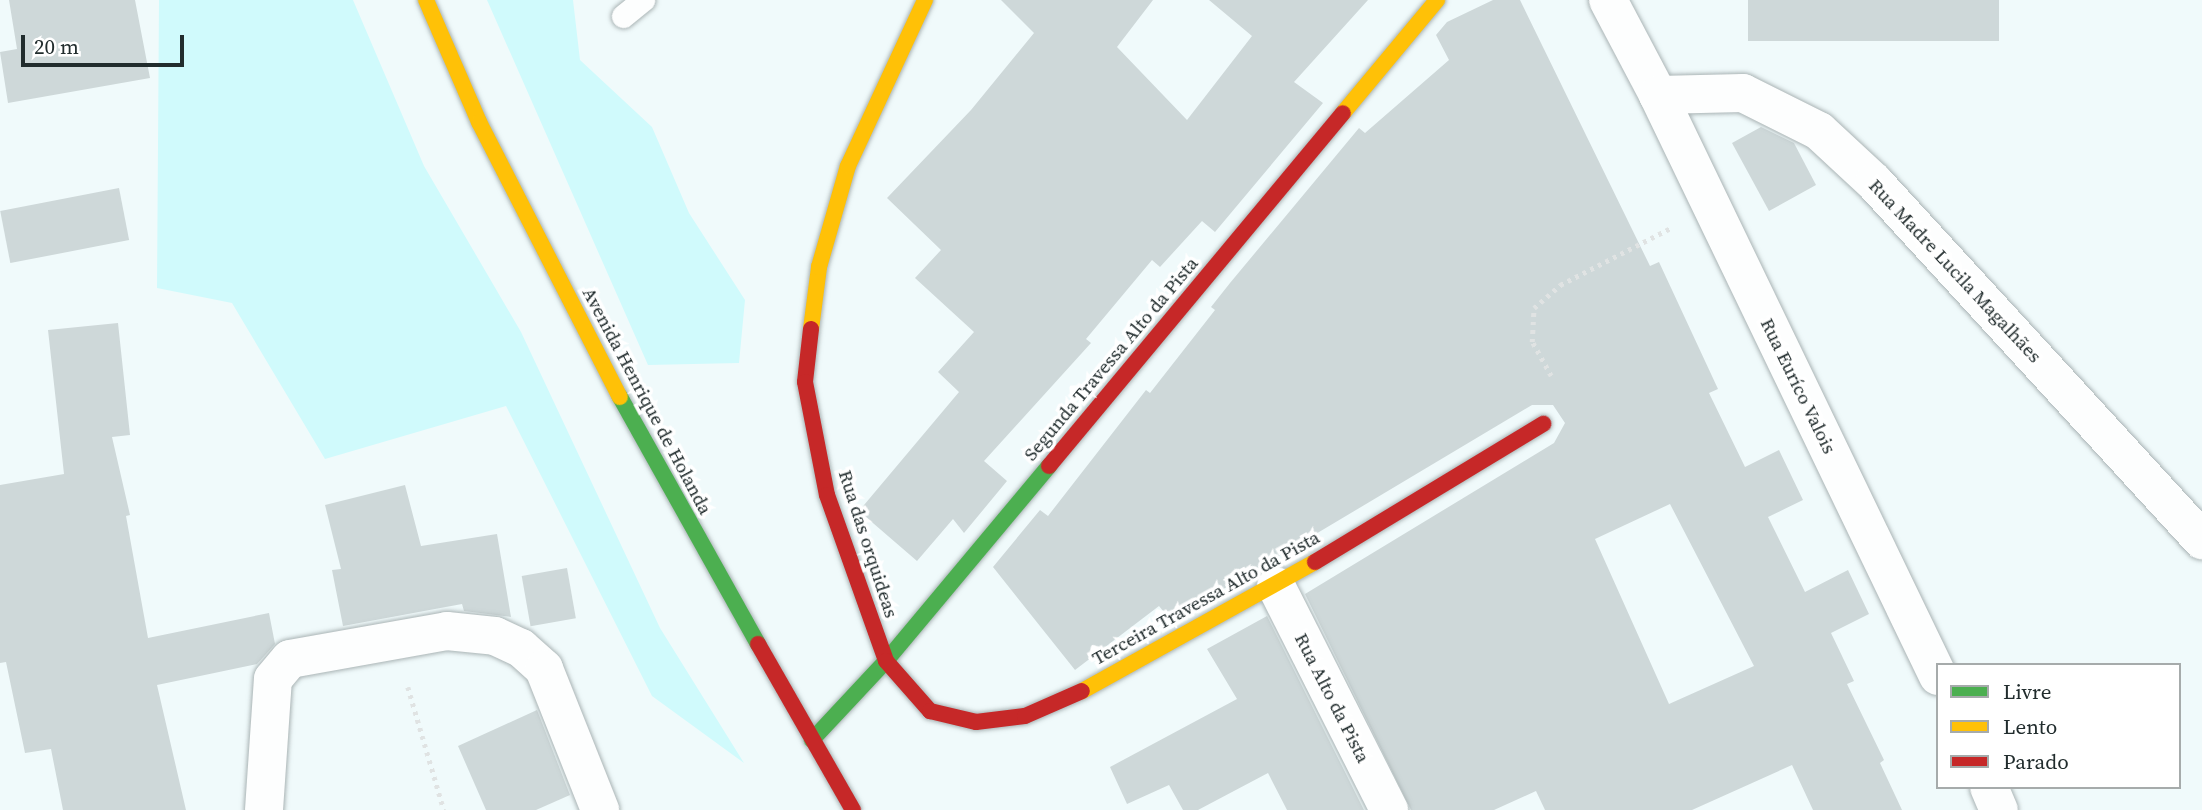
<!DOCTYPE html>
<html>
<head>
<meta charset="utf-8">
<style>
	body { margin:0 }
	#map { position:relative; width:2202px; height:810px; overflow:hidden; background:#f0fafb; font-family:"Source Serif 4",serif }
	div>[style] { position:absolute }
	.green>* { inset:0; background:#d0fafc }
	.building>* { inset:0; background:#ced8d9; transform-origin:0 0 }
	.path>* { height:4.5px; margin-top:-2.25px; transform-origin:0; background:repeating-linear-gradient(90deg,#e0e3e3 0 3.5px,transparent 0 8.5px) }
	.roads { filter:drop-shadow(0 0 2px #aab4b5) drop-shadow(0 0 2px #aab4b5) }
	.lane>* { height:23px; margin:-11.5px; padding:0 11.5px; transform-origin:11.5px; border-radius:11.5px; background:#fdfefe }
	.street>* { height:38px; margin:-19px; padding:0 19px; transform-origin:19px; border-radius:19px; background:#fdfefe }
	.fast>* { height:16px; margin:-8px; padding:0 8px; transform-origin:8px; border-radius:8px; background:#4caf50 }
	.slow>* { height:16px; margin:-8px; padding:0 8px; transform-origin:8px; border-radius:8px; background:#ffc107 }
	.jam>* { height:16px; margin:-8px; padding:0 8px; transform-origin:8px; border-radius:8px; background:#c62828 }
	span { translate:-50% -50%; white-space:nowrap; text-align:center; line-height:1.15; -webkit-text-stroke:7px #fff; paint-order:stroke }
	.street-label { font-size:19px; color:#212c2d }
	.legend { position:absolute; left:1936px; top:663px; width:245px; height:126px; box-sizing:border-box; background:#fff; border:2px solid #a6abab; margin:0; padding:9px 12px; list-style:none; font-size:21px; color:#212c2d }
	.legend li { display:flex; align-items:center; gap:14px; height:35px }
	.legend b { width:35px; border:2px solid #a6abab }
	.scale { position:absolute; left:21px; top:35px; width:163px; height:32px; box-sizing:border-box; border:4px solid #212c2d; border-top:0; padding-left:9px; font-size:21px; line-height:24px; white-space:nowrap; color:#212c2d; -webkit-text-stroke:5px #fff; paint-order:stroke }
</style>
</head>
<body>
<div id="map">
	<div class="green">
		<div style="clip-path:polygon(159px 0,353px 0,424px 166px,521px 332px,660px 628px,744px 763px,652px 696px,506px 406px,325px 459px,232px 303px,157px 288px)"></div>
		<div style="clip-path:polygon(487px 0,573px 0,580px 60px,652px 127px,689px 213px,745px 300px,739px 363px,648px 365px)"></div>
	</div>
	<div class="building">
		<div style="clip-path:polygon(9px 0,135px 0,150px 78px,8px 103px,0 52px,17px 49px)"></div>
		<div style="clip-path:polygon(1001px 0,1153px 0,1117px 47px,1187px 120px,1252px 36px,1209px 0,1368px 0,1294px 82px,1323px 103px,1215px 232px,1202px 221px,1160px 267px,1152px 260px,1086px 339px,1091px 343px,984px 461px,1007px 481px,964px 533px,953px 519px,917px 561px,859px 511px,959px 392px,938px 372px,974px 332px,915px 278px,941px 250px,887px 198px,971px 110px,1034px 33px)"></div>
		<div style="clip-path:polygon(evenodd,1493px 0,1520px 0,1650px 266px,1659px 262px,1718px 389px,1709px 393px,1745px 467px,1779px 450px,1803px 500px,1768px 517px,1805px 592px,1848px 570px,1869px 614px,1831px 633px,1854px 681px,1847px 684px,1884px 760px,1880px 763px,1902px 810px,1813px 810px,1792px 765px,1692px 810px,1545px 810px,1536px 791px,1494px 810px,1411px 810px,1305px 594px,1554px 443px,1565px 423px,1553px 405px,1532px 405px,1185px 612px,1182px 606px,1168px 617px,1159px 606px,1075px 670px,993px 567px,1040px 510px,1048px 516px,1146px 390px,1150px 393px,1215px 310px,1211px 307px,1230px 283px,1359px 128px,1365px 133px,1449px 60px,1436px 35px,1447px 22px,1493px 0,1670px 504px,1754px 666px,1669px 704px,1595px 539px,1670px 504px)"></div>
		<div style="left:1748px;top:0;width:251px;height:41px"></div>
		<div style="clip-path:polygon(1761px 127px,1794px 143px,1816px 185px,1769px 211px,1732px 143px)"></div>
		<div style="left:119px;top:188px;width:53px;height:121px;rotate:79deg"></div>
		<div style="clip-path:polygon(118px 323px,130px 435px,112px 437px,130px 515px,126px 516px,148px 638px,269px 613px,275px 644px,257px 664px,157px 685px,186px 810px,63px 810px,51px 749px,25px 753px,6px 662px,0 663px,0 485px,64px 474px,48px 330px)"></div>
		<div style="clip-path:polygon(405px 485px,421px 546px,497px 534px,511px 617px,464px 611px,462px 604px,343px 626px,332px 570px,341px 569px,325px 505px)"></div>
		<div style="left:567px;top:568px;width:51px;height:46px;rotate:80deg"></div>
		<div style="clip-path:polygon(1267px 616px,1364px 810px,1287px 810px,1268px 773px,1198px 810px,1183px 810px,1169px 785px,1127px 804px,1110px 767px,1237px 699px,1207px 649px)"></div>
		<div style="clip-path:polygon(537px 710px,570px 795px,536px 810px,486px 810px,458px 746px)"></div>
	</div>
	<div class="path">
		<div style="left:1551px;top:376px;width:39px;rotate:-119deg"></div>
		<div style="left:1532px;top:342px;width:34px;rotate:-87deg"></div>
		<div style="left:1534px;top:308px;width:35px;rotate:-41deg"></div>
		<div style="left:1560px;top:285px;width:125px;rotate:-27.2deg"></div>
		<div style="left:408px;top:687px;width:128px;rotate:73.7deg"></div>
	</div>
	<div class="roads">
		<div class="lane">
			<div style="left:623px;top:16px;width:26px;rotate:-39deg"></div>
		</div>
		<div class="street">
			<div style="left:1608px;top:0;width:107px;rotate:62.2deg"></div>
			<div style="left:1658px;top:95px;width:645px;rotate:64.27deg"></div>
			<div style="left:1658px;top:95px;width:85px;rotate:-1.3deg"></div>
			<div style="left:1743px;top:93px;width:85px;rotate:26.6deg"></div>
			<div style="left:1819px;top:131px;width:75px;rotate:42.8deg"></div>
			<div style="left:1874px;top:182px;width:486px;rotate:47.5deg"></div>
			<div style="left:1276px;top:586px;width:251px;rotate:63.2deg"></div>
			<div style="left:1989px;top:787px;width:25px;rotate:67deg"></div>
			<div style="left:264px;top:810px;width:131px;rotate:-86.1deg"></div>
			<div style="left:273px;top:679px;width:26px;rotate:-50deg"></div>
			<div style="left:290px;top:659px;width:159px;rotate:-10.1deg"></div>
			<div style="left:447px;top:631px;width:48px;rotate:5.9deg"></div>
			<div style="left:495px;top:636px;width:29px;rotate:25deg"></div>
			<div style="left:521px;top:648px;width:31px;rotate:42deg"></div>
			<div style="left:544px;top:669px;width:152px;rotate:68.3deg"></div>
		</div>
		<div class="fast">
			<div style="left:620px;top:397px;width:283px;rotate:60.8deg"></div>
			<div style="left:812px;top:740px;width:108px;rotate:-46.9deg"></div>
			<div style="left:886px;top:661px;width:254px;rotate:-50.1deg"></div>
		</div>
		<div class="slow">
			<div style="left:426px;top:0;width:133px;rotate:66.5deg"></div>
			<div style="left:479px;top:122px;width:309px;rotate:62.9deg"></div>
			<div style="left:1343px;top:113px;width:147px;rotate:-50.2deg"></div>
			<div style="left:811px;top:329px;width:63px;rotate:-82.6deg"></div>
			<div style="left:819px;top:267px;width:105px;rotate:-74deg"></div>
			<div style="left:848px;top:166px;width:183px;rotate:-65.1deg"></div>
			<div style="left:1082px;top:691px;width:266px;rotate:-29deg"></div>
		</div>
		<div class="jam">
			<div style="left:811px;top:329px;width:53px;rotate:96.5deg"></div>
			<div style="left:805px;top:382px;width:115px;rotate:79deg"></div>
			<div style="left:827px;top:495px;width:176px;rotate:70.4deg"></div>
			<div style="left:886px;top:661px;width:67px;rotate:48.7deg"></div>
			<div style="left:930px;top:711px;width:47px;rotate:13.4deg"></div>
			<div style="left:976px;top:722px;width:49px;rotate:-7deg"></div>
			<div style="left:1025px;top:716px;width:62px;rotate:-23.7deg"></div>
			<div style="left:1049px;top:466px;width:459px;rotate:-50.2deg"></div>
			<div style="left:1315px;top:562px;width:267px;rotate:-31.2deg"></div>
			<div style="left:758px;top:644px;width:191px;rotate:60.2deg"></div>
		</div>
	</div>
	<div class="street-label">
		<span style="left:1955px;top:271px;rotate:47deg">Rua Madre Lucila Magalhães</span>
		<span style="left:1111px;top:359px;rotate:-50deg">Segunda Travessa Alto da Pista</span>
		<span style="left:1798px;top:386px;rotate:64deg">Rua Euríco Valois</span>
		<span style="left:647px;top:401px;rotate:62deg">Avenida Henrique de Holanda</span>
		<span style="left:868px;top:544px;rotate:72deg">Rua das orquideas</span>
		<span style="left:1206px;top:598px;rotate:-29deg">Terceira Travessa Alto da Pista</span>
		<span style="left:1332px;top:698px;rotate:63deg">Rua Alto da Pista</span>
	</div>
	<ul class="legend">
	<li><b style="height:9px;background:#4caf50"></b>Livre</li>
	<li><b style="height:9px;background:#ffc107"></b>Lento</li>
	<li><b style="height:9px;background:#c62828"></b>Parado</li>
	</ul>
	<div class="scale">20 m</div>
</div>
</body>
</html>
